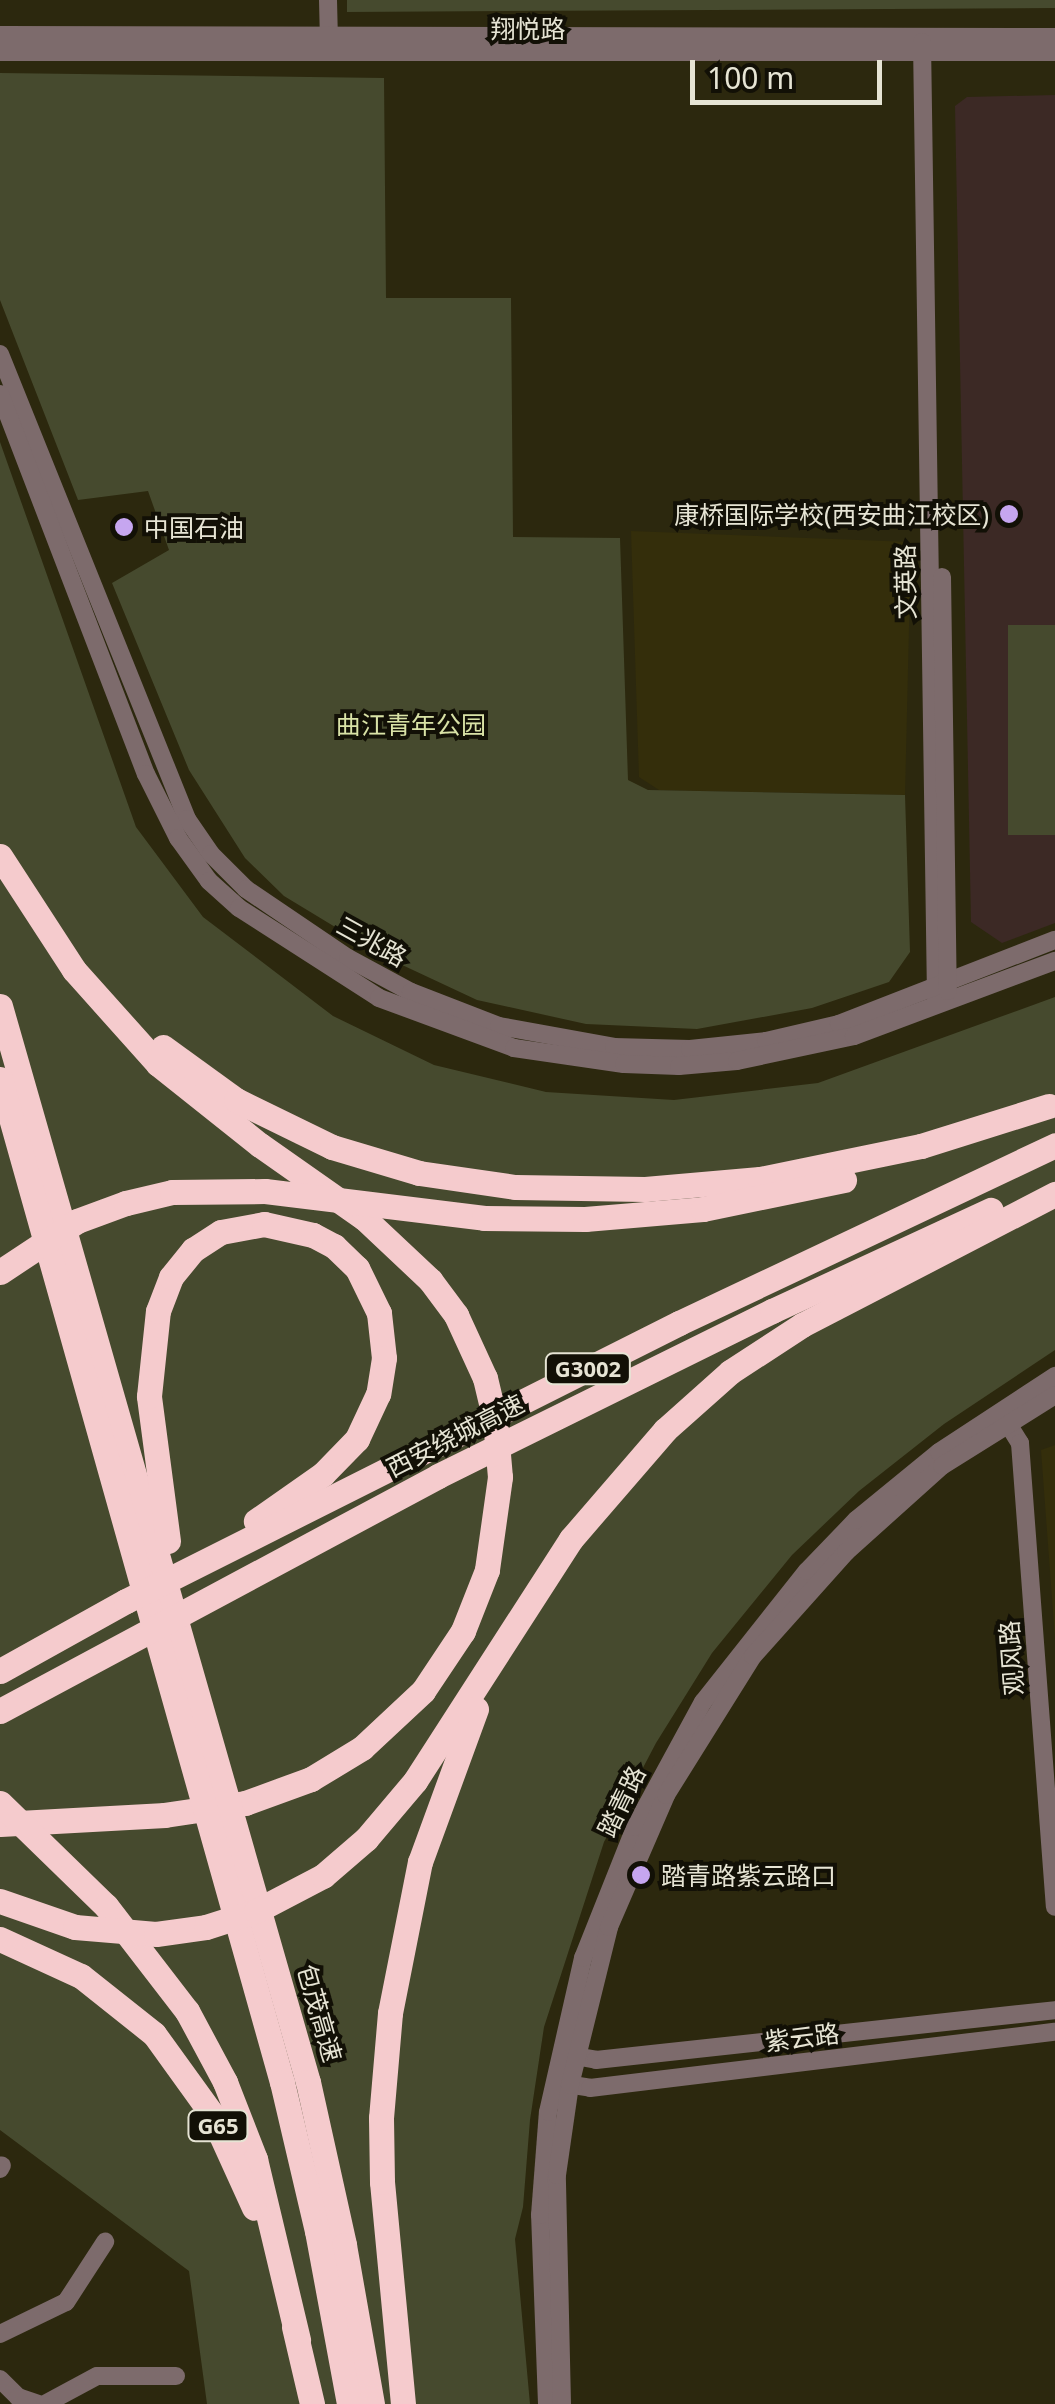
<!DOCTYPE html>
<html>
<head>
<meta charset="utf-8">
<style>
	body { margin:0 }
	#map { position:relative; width:1055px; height:2404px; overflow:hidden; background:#2c280e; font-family:"Noto Sans","Noto Sans SC",sans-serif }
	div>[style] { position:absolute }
	.built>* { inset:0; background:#342e0b }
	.education>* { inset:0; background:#3c2925 }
	.green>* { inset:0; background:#464a2e; transform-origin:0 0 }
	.minor>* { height:18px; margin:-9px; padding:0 9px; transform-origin:9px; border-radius:9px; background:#7d6b6c }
	.highway>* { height:25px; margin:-12.5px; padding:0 12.5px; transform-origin:12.5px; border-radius:12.5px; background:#f5cbcd }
	.dots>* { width:28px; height:28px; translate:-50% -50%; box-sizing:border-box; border:5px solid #121006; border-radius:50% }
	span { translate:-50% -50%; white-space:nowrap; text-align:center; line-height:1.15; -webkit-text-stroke:8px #121006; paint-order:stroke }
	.shield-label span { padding:2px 8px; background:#121006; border:2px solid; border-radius:8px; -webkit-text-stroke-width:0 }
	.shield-label { font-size:22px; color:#e6e4d4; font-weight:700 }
	.street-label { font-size:25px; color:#e6e4d4 }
	.poi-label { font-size:25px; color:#e6e4d4 }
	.right { translate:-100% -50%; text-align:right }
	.left { translate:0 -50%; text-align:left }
	.park-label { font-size:25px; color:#d9e2a6 }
	.scale { position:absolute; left:690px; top:60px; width:192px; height:45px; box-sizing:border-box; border:5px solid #e6e4d4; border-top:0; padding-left:12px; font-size:30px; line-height:35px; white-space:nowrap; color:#e6e4d4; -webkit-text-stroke:8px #121006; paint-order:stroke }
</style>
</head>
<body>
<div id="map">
	<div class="built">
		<div style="clip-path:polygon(631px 531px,911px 542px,905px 795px,659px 790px,639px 777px)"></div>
		<div style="clip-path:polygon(1055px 1445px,1055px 1639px,1041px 1450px)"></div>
	</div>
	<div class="education">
		<div style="clip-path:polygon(1055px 95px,1055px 923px,1002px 943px,971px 922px,955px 106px,967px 97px)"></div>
	</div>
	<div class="green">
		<div style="clip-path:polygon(347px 0,1055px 0,1055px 8px,347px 12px)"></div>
		<div style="clip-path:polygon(0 73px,384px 78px,386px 298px,511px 298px,513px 537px,620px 538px,628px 780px,648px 790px,905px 795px,910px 952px,889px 982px,812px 1008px,697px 1029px,586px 1024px,477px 1000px,383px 956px,284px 896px,245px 858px,189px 770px,112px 583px,169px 550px,148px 491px,78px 500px,0 300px)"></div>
		<div style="clip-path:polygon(0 442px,136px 827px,203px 917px,333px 1016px,434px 1065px,546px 1092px,674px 1100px,818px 1083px,1055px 997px,1055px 1350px,944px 1424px,859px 1491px,792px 1555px,712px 1653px,656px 1743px,604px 1842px,544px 2027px,530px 2120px,523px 2207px,515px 2239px,530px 2404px,207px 2404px,189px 2271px,0 2130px)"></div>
		<div style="left:1008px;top:625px;width:47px;height:210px"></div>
	</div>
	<div class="minor">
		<div style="left:328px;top:0;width:42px;rotate:88.6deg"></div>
		<div style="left:0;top:35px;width:1055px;rotate:0.11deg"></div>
		<div style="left:922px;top:42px;width:954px;rotate:89.16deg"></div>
		<div style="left:0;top:52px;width:1055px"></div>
		<div style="left:0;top:354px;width:501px;rotate:68.09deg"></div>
		<div style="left:187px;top:819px;width:42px;rotate:55.6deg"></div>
		<div style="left:211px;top:854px;width:49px;rotate:45deg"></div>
		<div style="left:246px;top:889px;width:123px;rotate:34.1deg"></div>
		<div style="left:348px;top:958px;width:72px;rotate:28.4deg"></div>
		<div style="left:411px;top:992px;width:94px;rotate:21.1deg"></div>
		<div style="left:499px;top:1026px;width:117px;rotate:10.3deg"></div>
		<div style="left:614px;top:1047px;width:76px;rotate:1.5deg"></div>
		<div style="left:690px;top:1049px;width:76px;rotate:-6deg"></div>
		<div style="left:766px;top:1041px;width:75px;rotate:-13.1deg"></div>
		<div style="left:839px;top:1024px;width:232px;rotate:-21.3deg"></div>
		<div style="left:0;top:394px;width:407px;rotate:69deg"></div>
		<div style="left:146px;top:774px;width:72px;rotate:63.4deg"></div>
		<div style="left:178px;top:838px;width:53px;rotate:54.2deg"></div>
		<div style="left:209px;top:881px;width:40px;rotate:42deg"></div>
		<div style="left:239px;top:908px;width:166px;rotate:32.7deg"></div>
		<div style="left:379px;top:998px;width:144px;rotate:20.3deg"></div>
		<div style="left:514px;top:1048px;width:111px;rotate:8.3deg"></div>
		<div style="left:624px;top:1064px;width:55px;rotate:2.1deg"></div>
		<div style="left:679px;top:1066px;width:58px;rotate:-4.9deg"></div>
		<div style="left:737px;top:1061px;width:120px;rotate:-12.1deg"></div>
		<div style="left:854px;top:1036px;width:215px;rotate:-20.5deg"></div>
		<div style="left:942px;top:577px;width:414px;rotate:89.2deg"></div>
		<div style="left:1003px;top:1416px;width:32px;rotate:58deg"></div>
		<div style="left:1020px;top:1443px;width:465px;rotate:85.7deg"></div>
		<div style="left:569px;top:2055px;width:27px;rotate:10deg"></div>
		<div style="left:596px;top:2060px;width:462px;rotate:-6.2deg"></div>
		<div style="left:560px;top:2083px;width:30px;rotate:9deg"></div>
		<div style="left:590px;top:2088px;width:468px;rotate:-6.9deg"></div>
		<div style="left:0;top:2169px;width:4px;rotate:-63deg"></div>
		<div style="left:0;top:2334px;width:73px;rotate:-25.9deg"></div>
		<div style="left:66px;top:2302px;width:72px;rotate:-57deg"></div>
		<div style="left:0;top:2379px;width:25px;rotate:45deg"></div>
		<div style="left:18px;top:2397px;width:21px;rotate:19deg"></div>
		<div style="left:45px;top:2404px;width:59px;rotate:-28.3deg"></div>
		<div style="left:97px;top:2376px;width:79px"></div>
		<div style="left:547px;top:2404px;width:189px;rotate:-92.1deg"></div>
		<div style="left:540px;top:2215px;width:103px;rotate:-85.6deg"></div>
		<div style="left:548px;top:2112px;width:158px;rotate:-77.2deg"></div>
		<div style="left:583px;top:1958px;width:141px;rotate:-68.3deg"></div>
		<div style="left:635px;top:1827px;width:142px;rotate:-61.5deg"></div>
		<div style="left:703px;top:1702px;width:167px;rotate:-51.6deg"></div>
		<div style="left:807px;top:1571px;width:71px;rotate:-46.1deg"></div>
		<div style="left:856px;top:1520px;width:107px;rotate:-39.3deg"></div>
		<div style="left:939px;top:1452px;width:139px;rotate:-33.2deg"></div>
		<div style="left:562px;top:2404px;width:229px;rotate:-91.3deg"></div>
		<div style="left:557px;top:2175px;width:91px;rotate:-81.8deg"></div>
		<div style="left:570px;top:2085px;width:163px;rotate:-76.1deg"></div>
		<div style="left:609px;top:1927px;width:144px;rotate:-66.6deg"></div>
		<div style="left:666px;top:1795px;width:164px;rotate:-58deg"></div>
		<div style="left:753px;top:1656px;width:140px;rotate:-48.2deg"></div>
		<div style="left:846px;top:1552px;width:129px;rotate:-41.9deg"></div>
		<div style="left:942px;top:1466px;width:133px;rotate:-32.1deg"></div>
	</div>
	<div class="highway">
		<div style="left:0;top:856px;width:136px;rotate:57deg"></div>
		<div style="left:74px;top:970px;width:126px;rotate:48.2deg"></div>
		<div style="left:158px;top:1064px;width:130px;rotate:38.5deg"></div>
		<div style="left:260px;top:1145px;width:127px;rotate:35.1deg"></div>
		<div style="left:364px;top:1218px;width:91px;rotate:43.2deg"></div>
		<div style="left:430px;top:1280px;width:44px;rotate:53.4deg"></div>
		<div style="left:456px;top:1315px;width:69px;rotate:65.3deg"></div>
		<div style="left:485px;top:1378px;width:43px;rotate:76.6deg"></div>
		<div style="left:495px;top:1420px;width:57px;rotate:85deg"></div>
		<div style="left:500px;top:1477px;width:94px;rotate:98deg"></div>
		<div style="left:487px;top:1570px;width:66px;rotate:111.5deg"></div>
		<div style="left:463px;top:1631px;width:72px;rotate:123.7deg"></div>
		<div style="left:423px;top:1691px;width:83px;rotate:136.9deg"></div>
		<div style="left:362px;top:1748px;width:60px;rotate:148.7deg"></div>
		<div style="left:311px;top:1779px;width:70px;rotate:160deg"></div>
		<div style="left:245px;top:1803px;width:81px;rotate:171.5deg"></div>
		<div style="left:165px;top:1815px;width:165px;rotate:176.9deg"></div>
		<div style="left:0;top:1006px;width:1119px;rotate:74.03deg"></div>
		<div style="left:308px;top:2082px;width:167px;rotate:77.5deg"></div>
		<div style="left:344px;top:2245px;width:161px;rotate:80deg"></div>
		<div style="left:163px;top:1047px;width:90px;rotate:36deg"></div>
		<div style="left:236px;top:1100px;width:107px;rotate:26.1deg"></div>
		<div style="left:332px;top:1147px;width:91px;rotate:16.6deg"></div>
		<div style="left:419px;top:1173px;width:97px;rotate:8.3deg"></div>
		<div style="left:515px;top:1187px;width:130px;rotate:0.9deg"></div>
		<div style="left:645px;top:1189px;width:115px;rotate:-5deg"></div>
		<div style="left:760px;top:1179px;width:164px;rotate:-11.6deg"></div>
		<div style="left:921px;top:1146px;width:134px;rotate:-17.4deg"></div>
		<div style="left:0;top:1079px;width:1042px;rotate:74.3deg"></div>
		<div style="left:282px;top:2082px;width:153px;rotate:76.8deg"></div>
		<div style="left:317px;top:2231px;width:176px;rotate:79.5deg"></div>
		<div style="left:0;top:1272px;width:92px;rotate:-33.5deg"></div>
		<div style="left:77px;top:1221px;width:52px;rotate:-20.2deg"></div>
		<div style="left:126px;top:1203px;width:47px;rotate:-13.4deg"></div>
		<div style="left:172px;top:1192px;width:93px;rotate:-0.6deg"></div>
		<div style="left:265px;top:1191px;width:221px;rotate:7deg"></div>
		<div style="left:484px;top:1218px;width:101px;rotate:0.6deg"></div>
		<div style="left:585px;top:1219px;width:118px;rotate:-4.8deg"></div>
		<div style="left:703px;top:1209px;width:144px;rotate:-11.6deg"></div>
		<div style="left:168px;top:1541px;width:146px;rotate:-97.5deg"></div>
		<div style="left:149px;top:1396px;width:85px;rotate:-84deg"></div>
		<div style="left:158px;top:1311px;width:36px;rotate:-69deg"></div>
		<div style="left:171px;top:1277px;width:35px;rotate:-51deg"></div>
		<div style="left:193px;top:1250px;width:33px;rotate:-33deg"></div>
		<div style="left:221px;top:1232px;width:44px;rotate:-10.5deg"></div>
		<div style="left:264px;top:1224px;width:50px;rotate:12.7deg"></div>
		<div style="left:313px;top:1235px;width:24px;rotate:28deg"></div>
		<div style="left:334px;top:1246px;width:32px;rotate:44deg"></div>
		<div style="left:357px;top:1268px;width:50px;rotate:63.9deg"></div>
		<div style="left:379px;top:1313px;width:45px;rotate:83.7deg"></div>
		<div style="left:384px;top:1358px;width:36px;rotate:99deg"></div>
		<div style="left:378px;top:1394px;width:50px;rotate:115deg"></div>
		<div style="left:357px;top:1439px;width:49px;rotate:134.2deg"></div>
		<div style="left:323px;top:1474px;width:82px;rotate:145deg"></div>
		<div style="left:0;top:1671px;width:144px;rotate:-29.1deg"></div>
		<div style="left:126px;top:1601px;width:619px;rotate:-26.69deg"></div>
		<div style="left:679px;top:1323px;width:416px;rotate:-25.3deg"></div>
		<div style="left:0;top:1711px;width:497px;rotate:-28.2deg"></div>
		<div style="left:438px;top:1476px;width:373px;rotate:-26.3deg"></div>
		<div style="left:772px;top:1311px;width:241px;rotate:-24.8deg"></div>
		<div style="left:0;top:1803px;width:148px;rotate:44.2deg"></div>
		<div style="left:106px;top:1906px;width:133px;rotate:52.4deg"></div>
		<div style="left:187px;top:2011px;width:81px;rotate:61.8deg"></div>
		<div style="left:225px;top:2082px;width:83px;rotate:68.7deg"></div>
		<div style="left:255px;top:2159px;width:186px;rotate:76.6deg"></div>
		<div style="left:0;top:1901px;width:79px;rotate:19.1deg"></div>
		<div style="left:75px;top:1927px;width:81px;rotate:4.9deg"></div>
		<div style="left:156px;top:1934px;width:50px;rotate:-8deg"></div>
		<div style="left:206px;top:1927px;width:52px;rotate:-17.7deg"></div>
		<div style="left:256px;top:1911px;width:76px;rotate:-27.6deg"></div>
		<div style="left:323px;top:1876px;width:57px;rotate:-40.7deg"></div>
		<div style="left:366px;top:1839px;width:76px;rotate:-49.8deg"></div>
		<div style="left:415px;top:1781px;width:288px;rotate:-57.2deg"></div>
		<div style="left:571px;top:1539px;width:144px;rotate:-49.2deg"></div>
		<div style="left:665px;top:1430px;width:87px;rotate:-41.7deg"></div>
		<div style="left:730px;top:1372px;width:86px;rotate:-33.1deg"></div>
		<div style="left:802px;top:1325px;width:285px;rotate:-27.4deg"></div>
		<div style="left:0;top:1939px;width:89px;rotate:24.6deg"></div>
		<div style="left:81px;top:1976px;width:93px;rotate:38.5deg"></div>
		<div style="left:154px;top:2034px;width:97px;rotate:54.2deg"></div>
		<div style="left:211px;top:2113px;width:104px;rotate:65.6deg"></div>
		<div style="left:294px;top:2327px;width:79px;rotate:76.8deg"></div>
		<div style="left:403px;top:2404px;width:223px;rotate:-95.4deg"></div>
		<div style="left:382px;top:2182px;width:64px;rotate:-90.9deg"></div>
		<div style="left:381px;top:2118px;width:105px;rotate:-85.1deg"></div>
		<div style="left:390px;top:2013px;width:154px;rotate:-78.8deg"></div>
		<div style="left:420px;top:1862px;width:163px;rotate:-69.9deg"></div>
	</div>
	<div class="dots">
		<div style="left:1009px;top:514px;background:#c6a6f0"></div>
		<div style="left:124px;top:527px;background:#c6a6f0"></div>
		<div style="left:641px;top:1875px;background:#c6a6f0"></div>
	</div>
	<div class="shield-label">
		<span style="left:588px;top:1369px">G3002</span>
		<span style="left:218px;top:2126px">G65</span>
	</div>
	<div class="street-label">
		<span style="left:528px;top:28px">翔悦路</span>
		<span style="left:905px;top:582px;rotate:-91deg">文英路</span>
		<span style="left:372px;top:941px;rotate:29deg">三兆路</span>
		<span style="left:455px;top:1435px;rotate:-27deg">西安绕城高速</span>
		<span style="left:1011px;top:1658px;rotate:-94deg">观风路</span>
		<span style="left:621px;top:1801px;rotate:-64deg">踏青路</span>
		<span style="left:320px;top:2013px;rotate:74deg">包茂高速</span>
		<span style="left:802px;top:2037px;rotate:-7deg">紫云路</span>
	</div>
	<div class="poi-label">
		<span class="right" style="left:989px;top:514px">康桥国际学校(西安曲江校区)</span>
		<span class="left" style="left:144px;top:527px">中国石油</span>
		<span class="left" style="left:661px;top:1875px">踏青路紫云路口</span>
	</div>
	<div class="park-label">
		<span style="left:411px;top:724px">曲江青年公园</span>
	</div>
	<div class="scale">100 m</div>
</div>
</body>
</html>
